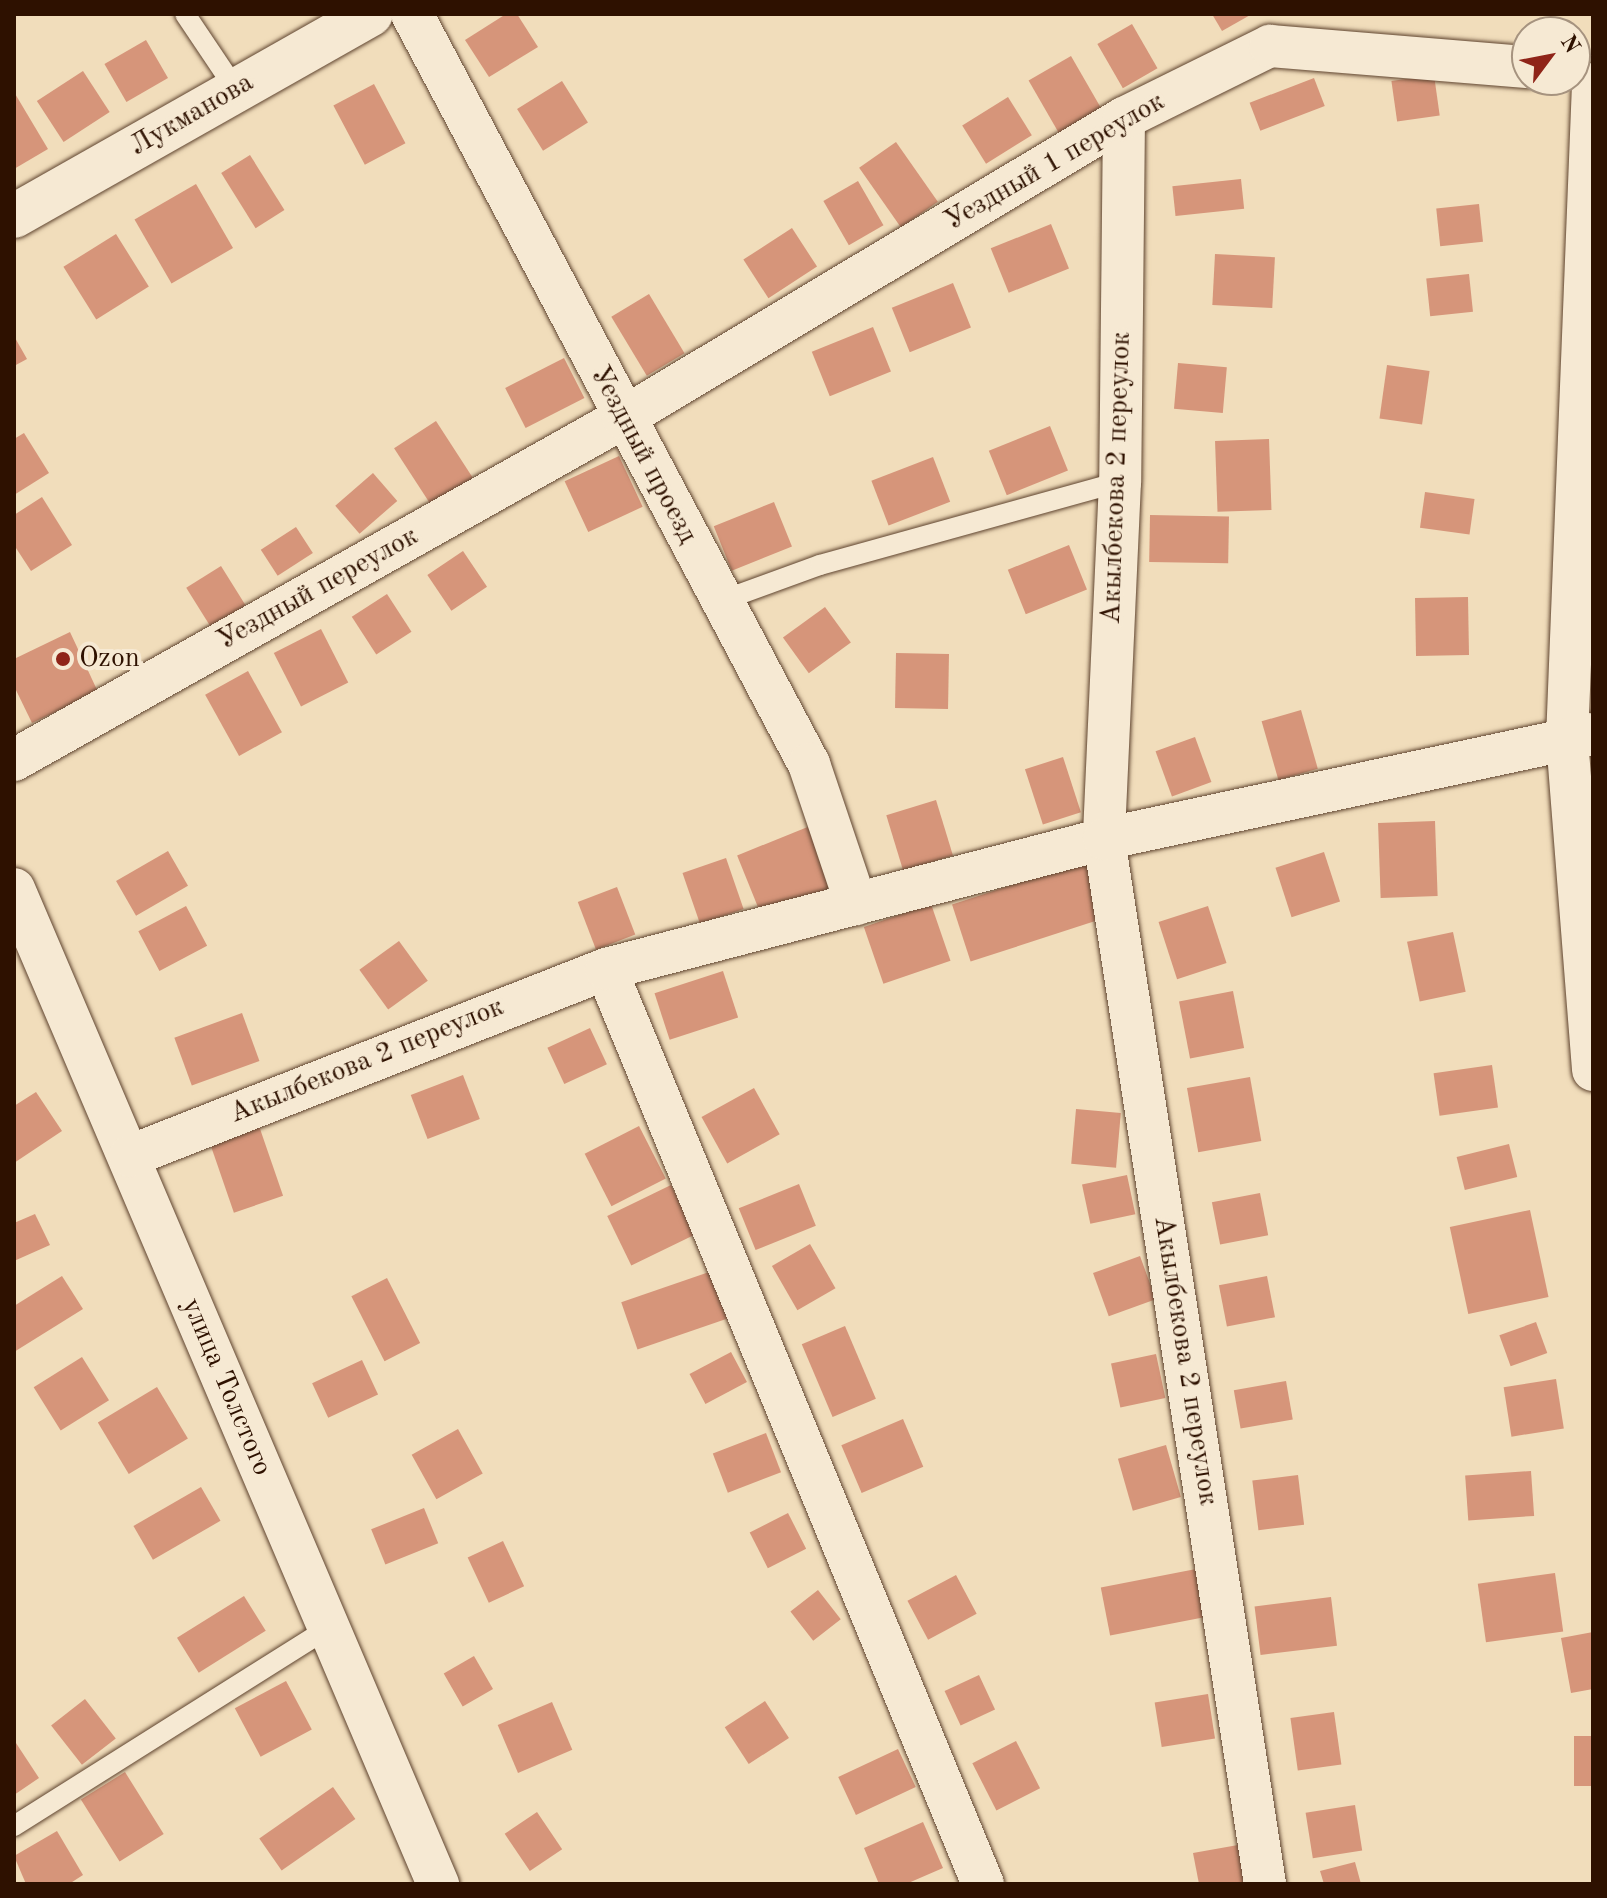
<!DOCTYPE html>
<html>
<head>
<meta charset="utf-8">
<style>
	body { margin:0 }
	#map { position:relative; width:1607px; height:1898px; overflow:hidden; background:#f1ddbb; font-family:"Old Standard TT",serif }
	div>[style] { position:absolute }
	.building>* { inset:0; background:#d6957a; transform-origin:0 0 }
	.roads { filter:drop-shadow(0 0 2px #5f442f) drop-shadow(0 0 2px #5f442f) }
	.service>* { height:20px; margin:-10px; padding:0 10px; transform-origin:10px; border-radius:10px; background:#f6e9d3 }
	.minor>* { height:42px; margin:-21px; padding:0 21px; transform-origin:21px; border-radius:21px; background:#f6e9d3 }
	.tertiary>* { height:44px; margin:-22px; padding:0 22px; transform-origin:22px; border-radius:22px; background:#f6e9d3 }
	.dots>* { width:22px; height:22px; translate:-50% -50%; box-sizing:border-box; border:4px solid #f6e9d3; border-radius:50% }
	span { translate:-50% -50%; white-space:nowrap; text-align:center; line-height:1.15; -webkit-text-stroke:8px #f6e9d3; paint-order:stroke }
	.street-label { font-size:28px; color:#2e1100 }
	.poi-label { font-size:28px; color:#2e1100 }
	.left { translate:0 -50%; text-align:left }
	.frame { position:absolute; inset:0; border:16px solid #2e1100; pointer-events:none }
	.north { position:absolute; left:1511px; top:16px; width:80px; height:80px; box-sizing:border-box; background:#f6e9d3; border:2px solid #a6937f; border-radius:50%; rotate:58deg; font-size:22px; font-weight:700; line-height:32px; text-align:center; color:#2e1100 }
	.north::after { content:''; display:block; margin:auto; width:28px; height:36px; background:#8f2418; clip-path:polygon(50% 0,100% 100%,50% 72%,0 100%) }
</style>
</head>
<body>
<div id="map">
	<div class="building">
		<div style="clip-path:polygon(506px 14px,517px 14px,538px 47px,489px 77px,465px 40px)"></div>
		<div style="clip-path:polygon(1212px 14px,1252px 14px,1222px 31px)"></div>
		<div style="left:1132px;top:24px;width:51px;height:40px;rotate:60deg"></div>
		<div style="left:146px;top:40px;width:44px;height:48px;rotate:60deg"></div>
		<div style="left:1071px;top:56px;width:64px;height:49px;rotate:60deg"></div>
		<div style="left:83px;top:71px;width:49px;height:55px;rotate:57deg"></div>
		<div style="left:1434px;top:75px;width:41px;height:43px;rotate:82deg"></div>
		<div style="left:1314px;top:78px;width:30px;height:69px;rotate:69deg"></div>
		<div style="left:562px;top:81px;width:49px;height:53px;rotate:58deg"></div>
		<div style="left:374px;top:84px;width:67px;height:46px;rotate:62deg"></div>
		<div style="clip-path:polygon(14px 92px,48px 149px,14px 169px)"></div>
		<div style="left:1008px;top:97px;width:45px;height:54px;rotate:58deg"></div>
		<div style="left:896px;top:142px;width:73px;height:45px;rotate:55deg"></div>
		<div style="left:250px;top:155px;width:65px;height:34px;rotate:58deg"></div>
		<div style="left:1241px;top:179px;width:30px;height:69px;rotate:84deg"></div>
		<div style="left:858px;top:181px;width:51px;height:40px;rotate:60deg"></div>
		<div style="left:196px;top:184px;width:74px;height:71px;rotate:60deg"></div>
		<div style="left:1479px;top:204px;width:38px;height:43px;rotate:84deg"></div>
		<div style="left:1051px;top:224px;width:48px;height:65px;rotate:68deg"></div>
		<div style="left:792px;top:228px;width:46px;height:58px;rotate:57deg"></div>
		<div style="left:116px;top:234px;width:62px;height:62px;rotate:58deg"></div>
		<div style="left:1215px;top:254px;width:60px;height:51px;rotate:3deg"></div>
		<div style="left:1469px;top:274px;width:38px;height:43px;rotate:84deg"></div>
		<div style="left:953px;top:283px;width:48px;height:66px;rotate:68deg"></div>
		<div style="left:649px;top:294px;width:69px;height:44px;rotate:59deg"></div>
		<div style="left:873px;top:327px;width:48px;height:66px;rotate:68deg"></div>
		<div style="clip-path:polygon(14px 336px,27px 359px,14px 366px)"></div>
		<div style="left:564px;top:358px;width:45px;height:66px;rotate:63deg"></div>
		<div style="left:1178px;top:363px;width:49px;height:46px;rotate:5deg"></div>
		<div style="left:1387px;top:365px;width:43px;height:54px;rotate:8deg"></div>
		<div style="left:436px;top:421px;width:72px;height:50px;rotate:57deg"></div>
		<div style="left:1050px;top:426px;width:48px;height:66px;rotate:68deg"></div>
		<div style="clip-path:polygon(24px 433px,49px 473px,14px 495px,14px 439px)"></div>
		<div style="left:1269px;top:439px;width:71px;height:54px;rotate:88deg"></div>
		<div style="left:619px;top:456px;width:56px;height:60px;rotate:65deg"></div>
		<div style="left:933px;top:457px;width:48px;height:66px;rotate:69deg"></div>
		<div style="left:373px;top:473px;width:37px;height:50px;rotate:49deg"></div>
		<div style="left:1425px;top:492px;width:50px;height:36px;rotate:8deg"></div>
		<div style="clip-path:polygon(42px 497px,72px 545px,31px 571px,14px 545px,14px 515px)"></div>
		<div style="left:774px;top:502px;width:48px;height:65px;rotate:68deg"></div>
		<div style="left:1150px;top:515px;width:79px;height:47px;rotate:1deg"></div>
		<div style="left:296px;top:527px;width:31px;height:42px;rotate:57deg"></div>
		<div style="left:1069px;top:545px;width:48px;height:66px;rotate:68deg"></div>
		<div style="left:463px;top:551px;width:43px;height:43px;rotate:56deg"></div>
		<div style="left:221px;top:566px;width:49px;height:41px;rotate:58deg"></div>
		<div style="left:387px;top:594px;width:45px;height:42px;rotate:57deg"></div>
		<div style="left:1468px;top:597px;width:58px;height:53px;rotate:89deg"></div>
		<div style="left:825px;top:607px;width:44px;height:52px;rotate:54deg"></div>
		<div style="left:321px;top:629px;width:60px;height:53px;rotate:63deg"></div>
		<div style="clip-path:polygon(70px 632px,98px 692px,32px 723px,14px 686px,14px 659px)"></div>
		<div style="left:896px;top:653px;width:53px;height:55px;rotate:1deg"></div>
		<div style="left:248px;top:671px;width:70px;height:49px;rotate:61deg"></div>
		<div style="left:1301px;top:710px;width:61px;height:41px;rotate:74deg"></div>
		<div style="left:1195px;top:737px;width:48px;height:42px;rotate:70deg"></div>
		<div style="left:1063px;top:757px;width:58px;height:40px;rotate:72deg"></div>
		<div style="left:936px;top:800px;width:58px;height:52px;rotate:73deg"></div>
		<div style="left:1435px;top:821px;width:75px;height:57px;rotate:88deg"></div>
		<div style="left:815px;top:824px;width:65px;height:84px;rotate:68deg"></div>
		<div style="left:168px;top:851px;width:40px;height:60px;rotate:60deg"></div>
		<div style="left:1324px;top:852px;width:52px;height:51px;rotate:72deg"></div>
		<div style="left:726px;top:858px;width:54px;height:46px;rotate:71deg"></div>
		<div style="left:1089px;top:860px;width:60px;height:144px;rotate:72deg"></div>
		<div style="left:617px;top:887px;width:51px;height:42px;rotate:69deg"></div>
		<div style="left:931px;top:904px;width:60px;height:71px;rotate:71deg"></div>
		<div style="left:186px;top:906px;width:45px;height:54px;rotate:62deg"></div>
		<div style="left:1208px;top:906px;width:60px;height:52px;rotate:72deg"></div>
		<div style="left:1453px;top:932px;width:61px;height:47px;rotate:78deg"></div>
		<div style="left:399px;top:941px;width:49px;height:49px;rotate:54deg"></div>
		<div style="left:723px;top:971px;width:49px;height:72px;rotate:72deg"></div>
		<div style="left:1233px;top:991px;width:58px;height:55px;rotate:79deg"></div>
		<div style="left:242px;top:1013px;width:51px;height:72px;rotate:70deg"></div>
		<div style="left:590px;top:1028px;width:40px;height:47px;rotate:65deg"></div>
		<div style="left:1492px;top:1065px;width:43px;height:59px;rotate:82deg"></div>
		<div style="left:463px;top:1075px;width:47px;height:56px;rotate:69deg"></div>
		<div style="left:1250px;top:1077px;width:65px;height:64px;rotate:80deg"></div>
		<div style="left:754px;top:1088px;width:53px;height:60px;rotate:61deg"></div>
		<div style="clip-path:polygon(36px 1092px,62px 1131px,14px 1163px,14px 1106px)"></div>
		<div style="left:1076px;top:1109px;width:45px;height:55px;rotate:5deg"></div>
		<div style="left:258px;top:1123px;width:77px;height:52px;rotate:71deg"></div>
		<div style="left:639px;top:1126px;width:59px;height:61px;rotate:63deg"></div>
		<div style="left:1509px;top:1144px;width:34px;height:54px;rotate:76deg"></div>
		<div style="left:1127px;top:1175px;width:40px;height:46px;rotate:78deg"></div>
		<div style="left:799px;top:1184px;width:45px;height:65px;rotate:68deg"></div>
		<div style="left:671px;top:1185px;width:55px;height:71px;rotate:64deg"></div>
		<div style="left:1260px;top:1193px;width:43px;height:49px;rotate:79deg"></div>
		<div style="left:1530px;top:1210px;width:89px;height:82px;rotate:78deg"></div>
		<div style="clip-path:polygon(35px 1214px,50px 1245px,14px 1261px,14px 1223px)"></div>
		<div style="left:810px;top:1244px;width:51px;height:44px;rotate:60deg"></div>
		<div style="left:1140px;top:1256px;width:46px;height:50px;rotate:70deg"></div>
		<div style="left:712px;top:1271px;width:50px;height:96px;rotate:71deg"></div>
		<div style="clip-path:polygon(62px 1276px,83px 1309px,14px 1352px,14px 1306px)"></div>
		<div style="left:1267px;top:1276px;width:42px;height:49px;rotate:79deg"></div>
		<div style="left:387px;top:1278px;width:73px;height:40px;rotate:63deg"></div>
		<div style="left:1536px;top:1322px;width:33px;height:39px;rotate:70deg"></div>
		<div style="left:845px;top:1326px;width:79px;height:47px;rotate:67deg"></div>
		<div style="left:731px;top:1352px;width:34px;height:47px;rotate:62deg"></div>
		<div style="left:1156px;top:1354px;width:45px;height:46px;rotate:78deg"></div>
		<div style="left:82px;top:1357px;width:51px;height:57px;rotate:58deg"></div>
		<div style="left:362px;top:1360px;width:38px;height:55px;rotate:65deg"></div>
		<div style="left:1556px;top:1379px;width:50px;height:53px;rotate:81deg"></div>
		<div style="left:1286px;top:1381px;width:39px;height:53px;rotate:80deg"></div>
		<div style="left:157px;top:1387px;width:60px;height:69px;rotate:59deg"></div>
		<div style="left:903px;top:1419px;width:52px;height:67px;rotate:67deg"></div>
		<div style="left:458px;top:1429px;width:51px;height:53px;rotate:61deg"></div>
		<div style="left:766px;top:1433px;width:42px;height:57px;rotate:69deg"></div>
		<div style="left:1166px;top:1445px;width:54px;height:50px;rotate:74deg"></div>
		<div style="left:1531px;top:1471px;width:45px;height:66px;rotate:86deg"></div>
		<div style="left:1298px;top:1475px;width:50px;height:46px;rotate:83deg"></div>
		<div style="left:201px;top:1487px;width:39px;height:78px;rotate:60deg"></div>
		<div style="left:424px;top:1508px;width:38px;height:57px;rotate:68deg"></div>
		<div style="left:788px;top:1513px;width:40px;height:43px;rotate:63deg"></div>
		<div style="left:503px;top:1541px;width:50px;height:39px;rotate:65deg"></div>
		<div style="left:1196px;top:1569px;width:49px;height:97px;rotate:79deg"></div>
		<div style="left:1555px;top:1573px;width:59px;height:78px;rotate:82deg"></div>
		<div style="left:956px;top:1575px;width:44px;height:55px;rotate:62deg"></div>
		<div style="left:818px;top:1590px;width:37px;height:35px;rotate:52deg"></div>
		<div style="left:244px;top:1596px;width:41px;height:79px;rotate:58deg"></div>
		<div style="left:1331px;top:1597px;width:49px;height:77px;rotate:83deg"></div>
		<div style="clip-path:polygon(1593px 1632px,1593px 1689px,1571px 1693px,1561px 1638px)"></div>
		<div style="left:474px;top:1656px;width:38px;height:35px;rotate:60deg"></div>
		<div style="left:979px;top:1675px;width:38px;height:38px;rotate:65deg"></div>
		<div style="left:286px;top:1681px;width:55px;height:58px;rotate:62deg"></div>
		<div style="left:1208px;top:1694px;width:45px;height:54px;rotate:81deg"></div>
		<div style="left:85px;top:1699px;width:50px;height:43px;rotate:52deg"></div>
		<div style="left:765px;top:1701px;width:44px;height:48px;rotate:57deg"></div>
		<div style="left:552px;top:1702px;width:52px;height:59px;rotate:67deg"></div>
		<div style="left:1334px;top:1712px;width:53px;height:44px;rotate:82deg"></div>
		<div style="left:1574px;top:1736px;width:19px;height:50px"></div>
		<div style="clip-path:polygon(14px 1740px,39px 1778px,14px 1795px)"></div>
		<div style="left:1016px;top:1741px;width:53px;height:49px;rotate:63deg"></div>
		<div style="left:898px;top:1749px;width:42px;height:66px;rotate:65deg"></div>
		<div style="left:125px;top:1772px;width:73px;height:52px;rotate:58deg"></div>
		<div style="left:333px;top:1787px;width:39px;height:90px;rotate:55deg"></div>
		<div style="left:1355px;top:1805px;width:46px;height:50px;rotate:81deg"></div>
		<div style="left:537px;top:1812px;width:45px;height:39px;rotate:56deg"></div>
		<div style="clip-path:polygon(923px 1822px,943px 1868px,906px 1884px,879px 1884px,864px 1848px)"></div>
		<div style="clip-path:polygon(57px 1831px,83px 1875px,69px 1884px,26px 1884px,14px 1856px)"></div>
		<div style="clip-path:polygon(1238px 1845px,1245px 1884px,1199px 1884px,1193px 1853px)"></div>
		<div style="clip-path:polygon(1355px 1862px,1361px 1884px,1324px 1884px,1320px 1871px)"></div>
	</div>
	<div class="roads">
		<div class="service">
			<div style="left:185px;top:14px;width:92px;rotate:56.1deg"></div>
			<div style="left:721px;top:601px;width:105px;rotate:-20deg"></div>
			<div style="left:820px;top:565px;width:311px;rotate:-15.5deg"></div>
			<div style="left:14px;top:1826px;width:370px;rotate:-32.2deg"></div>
		</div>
		<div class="minor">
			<div style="left:412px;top:14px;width:849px;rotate:62.11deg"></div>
			<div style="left:809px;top:764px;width:148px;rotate:71.4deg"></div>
			<div style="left:1593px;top:84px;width:656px;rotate:92.27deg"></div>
			<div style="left:1567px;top:739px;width:332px;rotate:85.5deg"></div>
			<div style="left:1124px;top:118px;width:364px;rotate:90.6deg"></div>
			<div style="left:1120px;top:482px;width:357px;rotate:92.6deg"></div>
			<div style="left:1104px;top:839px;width:1057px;rotate:81.24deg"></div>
			<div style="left:14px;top:760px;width:698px;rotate:-29.32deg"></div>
			<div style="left:623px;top:418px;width:584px;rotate:-30.91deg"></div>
			<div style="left:1124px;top:118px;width:163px;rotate:-26.3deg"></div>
			<div style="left:1270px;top:46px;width:258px;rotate:4.7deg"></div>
			<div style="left:14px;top:889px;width:1082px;rotate:66.92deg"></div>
			<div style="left:606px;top:969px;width:990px;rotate:67.61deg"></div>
			<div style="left:130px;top:1156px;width:511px;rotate:-21.45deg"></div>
			<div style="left:606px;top:969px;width:515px;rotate:-14.63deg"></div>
			<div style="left:1104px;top:839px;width:500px;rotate:-12.12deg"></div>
		</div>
		<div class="tertiary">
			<div style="left:14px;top:216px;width:410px;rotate:-29.5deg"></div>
		</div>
	</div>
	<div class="dots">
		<div style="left:63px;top:659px;background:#8f2418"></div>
	</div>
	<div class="street-label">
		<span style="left:192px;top:115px;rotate:-30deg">Лукманова</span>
		<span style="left:1055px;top:162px;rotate:-30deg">Уездный 1 переулок</span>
		<span style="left:643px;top:455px;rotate:62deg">Уездный проезд</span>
		<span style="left:1117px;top:478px;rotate:-88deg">Акылбекова 2 переулок</span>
		<span style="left:318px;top:589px;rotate:-29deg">Уездный переулок</span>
		<span style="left:367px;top:1061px;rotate:-22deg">Акылбекова 2 переулок</span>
		<span style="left:1185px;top:1361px;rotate:81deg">Акылбекова 2 переулок</span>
		<span style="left:226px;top:1387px;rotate:67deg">улица Толстого</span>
	</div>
	<div class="poi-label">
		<span class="left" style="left:79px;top:659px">Ozon</span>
	</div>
	<div class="frame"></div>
	<div class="north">N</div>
</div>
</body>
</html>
